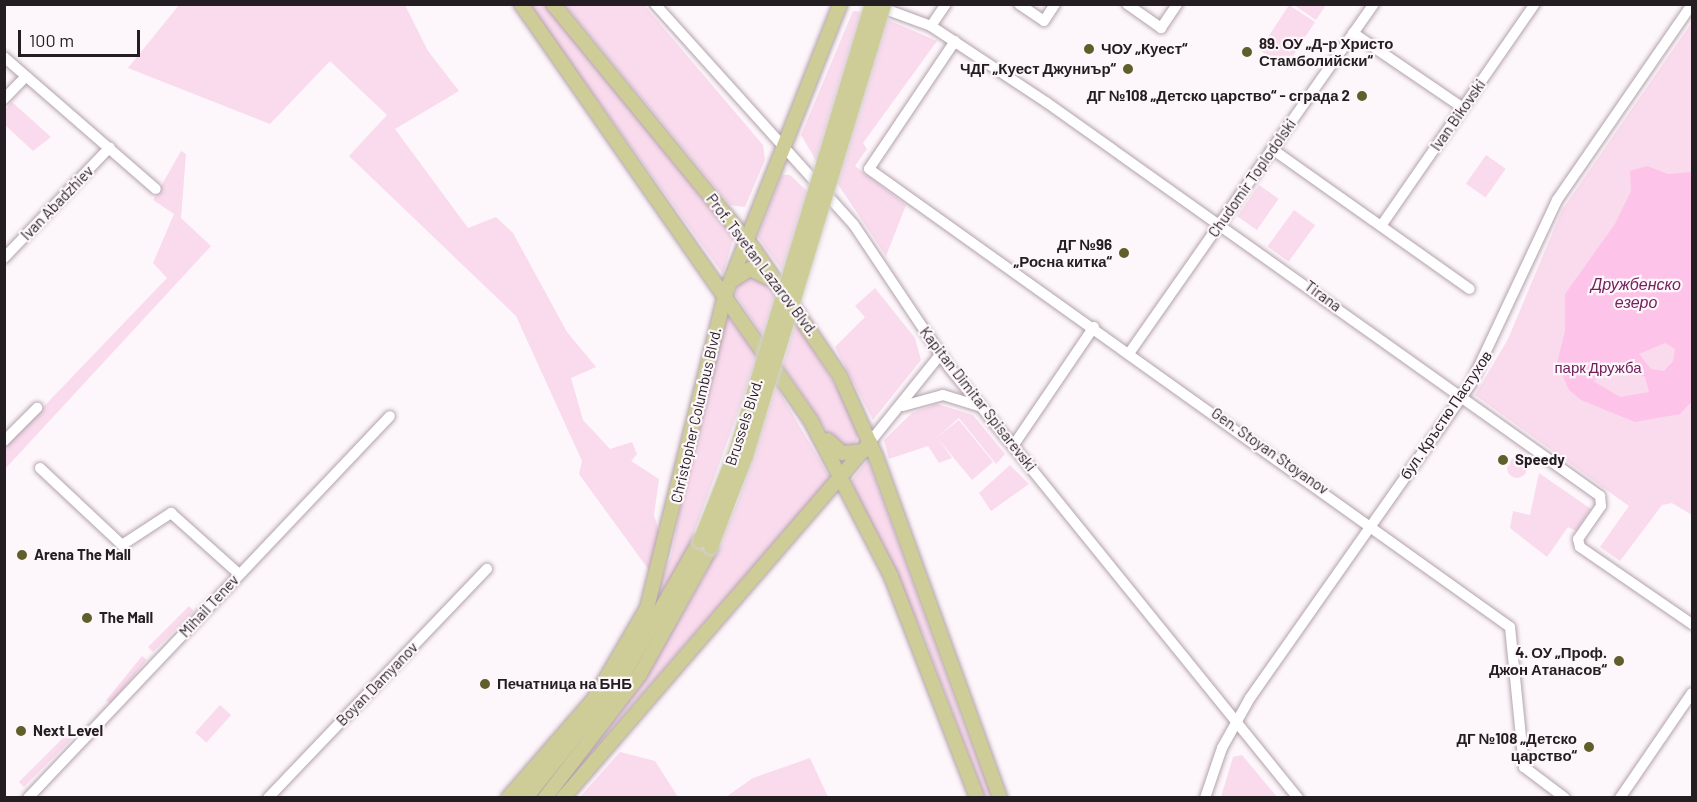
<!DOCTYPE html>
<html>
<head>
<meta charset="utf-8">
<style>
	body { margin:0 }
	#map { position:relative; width:1697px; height:802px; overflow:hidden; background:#fdf6fa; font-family:Barlow,sans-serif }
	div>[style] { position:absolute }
	.green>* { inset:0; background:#f9dbed; transform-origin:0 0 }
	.round { border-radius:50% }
	.water>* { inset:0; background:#fec3e8 }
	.roads { filter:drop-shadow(0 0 2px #b3a2ac) drop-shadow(0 0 2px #b3a2ac) }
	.minor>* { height:10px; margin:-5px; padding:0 5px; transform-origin:5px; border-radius:5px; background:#fff }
	.major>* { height:14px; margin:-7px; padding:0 7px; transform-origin:7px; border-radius:7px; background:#cecc97 }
	.bridges { filter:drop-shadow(0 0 2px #d3d2d3) drop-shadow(0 0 2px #d3d2d3) }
	.major-bridge>* { height:14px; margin:-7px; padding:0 7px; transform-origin:7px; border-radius:7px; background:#cecc97 }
	.dots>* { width:16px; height:16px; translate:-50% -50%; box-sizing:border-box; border:3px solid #fdf6fa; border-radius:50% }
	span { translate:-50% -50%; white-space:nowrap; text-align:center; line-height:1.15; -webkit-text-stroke:4.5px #fdf6fa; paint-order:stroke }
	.poi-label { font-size:15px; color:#241e22; font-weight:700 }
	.left { translate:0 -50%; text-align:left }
	.right { translate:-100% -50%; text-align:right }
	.street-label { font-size:15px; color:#241e22 }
	.park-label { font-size:15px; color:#73215c }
	.water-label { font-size:16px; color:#74235d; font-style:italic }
	.frame { position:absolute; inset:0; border:6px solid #241e22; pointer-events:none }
	.scale { position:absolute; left:18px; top:30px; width:122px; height:27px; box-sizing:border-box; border:3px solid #241e22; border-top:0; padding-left:8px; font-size:18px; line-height:21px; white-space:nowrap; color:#241e22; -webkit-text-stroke:4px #fdf6fa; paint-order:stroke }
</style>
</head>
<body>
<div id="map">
	<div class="green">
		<div style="clip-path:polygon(179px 5px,405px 5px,428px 51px,459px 91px,395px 129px,468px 228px,496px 217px,513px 233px,567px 332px,596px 367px,571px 378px,583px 420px,610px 449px,632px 442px,637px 454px,631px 461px,659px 479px,654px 515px,660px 535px,651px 573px,579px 474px,582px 461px,516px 316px,349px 156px,387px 115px,330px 61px,270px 124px,128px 68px)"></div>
		<div style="clip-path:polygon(529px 5px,545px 5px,734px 237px,723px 274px)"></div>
		<div style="clip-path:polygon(565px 5px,644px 5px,763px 145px,765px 160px,745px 207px,730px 205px)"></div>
		<div style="left:1289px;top:5px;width:31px;height:54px;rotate:33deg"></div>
		<div style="clip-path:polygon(1294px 5px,1326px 5px,1316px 20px)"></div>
		<div style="clip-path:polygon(853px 11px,863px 12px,817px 162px,801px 135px)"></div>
		<div style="clip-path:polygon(886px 19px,937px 41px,863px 143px,867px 149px,855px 166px,906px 205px,886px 256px,837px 183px)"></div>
		<div style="clip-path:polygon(1692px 22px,1692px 515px,1672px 503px,1662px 505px,1620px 561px,1600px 547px,1629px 506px,1475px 395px,1508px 339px,1562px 210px)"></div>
		<div style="clip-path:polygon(12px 102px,51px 137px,33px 151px,5px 125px,5px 110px)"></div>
		<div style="clip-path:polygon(181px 151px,186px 154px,181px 218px,211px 246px,5px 469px,5px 447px,167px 278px,153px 263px,174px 214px,153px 200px)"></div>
		<div style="left:1486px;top:155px;width:24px;height:35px;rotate:35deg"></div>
		<div style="clip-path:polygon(782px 175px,790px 175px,808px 192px,784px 273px,758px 237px)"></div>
		<div style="left:1259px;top:185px;width:24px;height:38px;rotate:35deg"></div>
		<div style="left:1294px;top:210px;width:26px;height:45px;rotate:36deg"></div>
		<div style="clip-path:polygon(743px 275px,764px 279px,776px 296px,764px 337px,735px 294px)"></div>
		<div style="clip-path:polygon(875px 288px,915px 338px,921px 360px,873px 420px,835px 347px,865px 317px,855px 306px)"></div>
		<div style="clip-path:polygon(727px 315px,758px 357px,684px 561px,640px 632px,671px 556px,699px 414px)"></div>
		<div style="clip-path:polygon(795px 321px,844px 400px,858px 435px,853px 449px,837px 446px,783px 365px)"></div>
		<div style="clip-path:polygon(776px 386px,830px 478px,551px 798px,641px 685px,706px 573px,738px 501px)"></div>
		<div style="clip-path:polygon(937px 404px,973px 415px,1005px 454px,996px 464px,959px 418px,936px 438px,959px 420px,993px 462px,972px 480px,939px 440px,952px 458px,939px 463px,928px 446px,889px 459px,884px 440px,912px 413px)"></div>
		<div class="round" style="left:1507px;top:458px;width:20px;height:20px"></div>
		<div style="clip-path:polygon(868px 460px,963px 722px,992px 797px,985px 797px,924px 636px,851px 481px)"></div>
		<div style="clip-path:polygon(1010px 465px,1029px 484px,991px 511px,979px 493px)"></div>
		<div style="clip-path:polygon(1539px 473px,1591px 509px,1576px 531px,1568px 527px,1547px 557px,1510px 528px,1513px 511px,1530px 515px)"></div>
		<div style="left:189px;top:606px;width:7px;height:58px;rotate:45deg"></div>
		<div style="left:142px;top:656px;width:6px;height:57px;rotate:39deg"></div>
		<div style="left:220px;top:705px;width:15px;height:37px;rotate:42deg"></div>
		<div style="left:67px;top:734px;width:7px;height:68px;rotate:45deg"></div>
		<div style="clip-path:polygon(620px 752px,655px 761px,678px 797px,580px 797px)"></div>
		<div style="clip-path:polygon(1242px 755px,1277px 797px,1221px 797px,1233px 757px)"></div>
		<div style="clip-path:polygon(810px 758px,828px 797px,726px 797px,753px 778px)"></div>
	</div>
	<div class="water">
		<div style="clip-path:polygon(evenodd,1647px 166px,1668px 174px,1692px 172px,1692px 401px,1680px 414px,1635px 422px,1581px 400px,1569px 390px,1557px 363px,1565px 331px,1565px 294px,1615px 224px,1631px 191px,1630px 171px,1647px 166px,1665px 343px,1675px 349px,1673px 361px,1664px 371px,1651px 369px,1639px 354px,1665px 343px,1647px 166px,1620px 366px,1645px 377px,1649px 392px,1620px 397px,1593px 381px,1620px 366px)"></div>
	</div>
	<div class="roads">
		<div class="minor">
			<div style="left:655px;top:4px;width:297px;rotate:48deg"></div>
			<div style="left:854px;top:225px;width:171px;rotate:56.2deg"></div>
			<div style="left:949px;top:367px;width:555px;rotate:51deg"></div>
			<div style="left:1019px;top:4px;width:30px;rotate:34deg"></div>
			<div style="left:1044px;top:21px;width:20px;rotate:-57deg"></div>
			<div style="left:1127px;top:4px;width:42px;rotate:35.2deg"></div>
			<div style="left:1161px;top:28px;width:29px;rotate:-56deg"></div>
			<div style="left:877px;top:6px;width:58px;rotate:20.3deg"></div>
			<div style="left:931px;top:26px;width:138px;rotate:33.5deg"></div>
			<div style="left:1046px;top:102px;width:680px;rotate:35.42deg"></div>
			<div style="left:1600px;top:496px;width:10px;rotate:84deg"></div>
			<div style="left:1601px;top:506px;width:40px;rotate:124.9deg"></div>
			<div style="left:1578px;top:539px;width:8px;rotate:76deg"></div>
			<div style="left:1580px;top:547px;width:136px;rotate:34.5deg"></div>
			<div style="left:931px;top:26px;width:27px;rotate:-56deg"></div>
			<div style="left:1353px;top:33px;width:133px;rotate:34.3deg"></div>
			<div style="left:955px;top:41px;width:154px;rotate:123.9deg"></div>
			<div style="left:869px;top:169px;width:788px;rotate:35.55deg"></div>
			<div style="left:1510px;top:627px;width:141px;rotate:84.3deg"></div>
			<div style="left:1524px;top:767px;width:51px;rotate:37.1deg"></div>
			<div style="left:4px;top:57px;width:201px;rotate:41deg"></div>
			<div style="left:4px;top:99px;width:30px;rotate:-46deg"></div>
			<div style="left:1272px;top:149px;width:242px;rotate:35.3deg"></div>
			<div style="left:1381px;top:226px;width:270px;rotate:-55.3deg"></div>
			<div style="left:4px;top:258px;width:153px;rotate:-46.3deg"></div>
			<div style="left:1130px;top:352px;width:425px;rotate:-55deg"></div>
			<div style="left:903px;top:406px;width:41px;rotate:-15.4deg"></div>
			<div style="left:943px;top:395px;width:38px;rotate:17deg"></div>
			<div style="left:4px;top:441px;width:47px;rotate:-45deg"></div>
			<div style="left:870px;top:442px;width:112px;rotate:-51.2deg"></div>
			<div style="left:1013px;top:446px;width:144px;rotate:-55.8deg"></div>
			<div style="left:40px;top:468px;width:112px;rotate:43.2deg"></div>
			<div style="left:122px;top:545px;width:59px;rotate:-33.1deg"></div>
			<div style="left:171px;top:513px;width:91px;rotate:41.9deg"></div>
			<div style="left:28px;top:798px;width:526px;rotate:-46.54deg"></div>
			<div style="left:268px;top:798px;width:317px;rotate:-46.3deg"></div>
			<div style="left:1205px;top:798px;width:53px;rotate:-71.2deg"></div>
			<div style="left:1222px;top:748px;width:57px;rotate:-60.8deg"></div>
			<div style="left:1250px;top:698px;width:385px;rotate:-54.9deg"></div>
			<div style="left:1471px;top:383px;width:202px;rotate:-64.8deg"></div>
			<div style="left:1557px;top:200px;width:238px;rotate:-55.4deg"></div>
			<div style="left:1620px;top:798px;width:127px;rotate:-55.6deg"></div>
		</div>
		<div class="major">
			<div style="left:521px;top:4px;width:508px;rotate:55.18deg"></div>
			<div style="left:811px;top:421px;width:174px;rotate:62.7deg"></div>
			<div style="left:891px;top:576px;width:238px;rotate:68.8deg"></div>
			<div style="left:553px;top:4px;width:319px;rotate:50.7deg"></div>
			<div style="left:755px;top:251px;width:151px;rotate:55.8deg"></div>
			<div style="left:840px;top:376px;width:89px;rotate:66deg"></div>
			<div style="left:876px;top:457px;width:363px;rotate:70deg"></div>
			<div style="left:731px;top:281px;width:22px;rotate:-32deg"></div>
			<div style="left:750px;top:269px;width:25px;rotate:26deg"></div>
			<div style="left:828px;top:440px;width:19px;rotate:43deg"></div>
			<div style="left:842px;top:453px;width:21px;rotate:-5deg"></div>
			<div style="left:508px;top:798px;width:131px;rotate:-49deg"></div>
			<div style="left:594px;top:699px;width:105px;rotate:-59.8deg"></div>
			<div style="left:647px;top:608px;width:323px;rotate:-76deg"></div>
			<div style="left:725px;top:295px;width:313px;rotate:-68.4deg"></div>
			<div style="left:526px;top:798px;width:154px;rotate:-51.6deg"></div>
			<div style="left:622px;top:677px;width:157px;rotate:-60.2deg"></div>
			<div style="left:545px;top:798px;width:156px;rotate:-52.5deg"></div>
			<div style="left:640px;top:674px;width:145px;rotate:-60.8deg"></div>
			<div style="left:563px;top:798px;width:470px;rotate:-49.2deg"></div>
		</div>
	</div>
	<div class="bridges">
		<div class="major-bridge">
			<div style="left:700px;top:541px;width:97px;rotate:-68.2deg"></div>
			<div style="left:736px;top:451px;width:467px;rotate:-73.1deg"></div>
			<div style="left:711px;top:547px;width:97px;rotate:-69deg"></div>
			<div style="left:746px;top:456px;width:473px;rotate:-73deg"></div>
		</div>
	</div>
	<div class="dots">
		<div style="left:1089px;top:49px;background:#605e2b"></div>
		<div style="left:1247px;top:52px;background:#605e2b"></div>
		<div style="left:1128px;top:69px;background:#605e2b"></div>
		<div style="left:1362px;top:96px;background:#605e2b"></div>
		<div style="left:1124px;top:253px;background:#605e2b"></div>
		<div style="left:1503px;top:460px;background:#605e2b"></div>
		<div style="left:22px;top:555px;background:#605e2b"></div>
		<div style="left:87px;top:618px;background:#605e2b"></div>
		<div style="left:1619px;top:661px;background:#605e2b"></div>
		<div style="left:485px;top:684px;background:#605e2b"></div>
		<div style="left:21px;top:731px;background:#605e2b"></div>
		<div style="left:1589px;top:747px;background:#605e2b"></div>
	</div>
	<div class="poi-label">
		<span class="left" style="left:1259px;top:52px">89. ОУ „Д-р Христо<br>Стамболийски“</span>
		<span class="left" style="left:1101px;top:49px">ЧОУ „Куест“</span>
		<span class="right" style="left:1116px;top:69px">ЧДГ „Куест Джуниър“</span>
		<span class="right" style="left:1350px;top:96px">ДГ №108 „Детско царство“ - сграда 2</span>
		<span class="right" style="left:1112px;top:253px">ДГ №96<br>„Росна китка“</span>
		<span class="left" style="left:1515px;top:460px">Speedy</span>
		<span class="left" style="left:34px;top:555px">Arena The Mall</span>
		<span class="left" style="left:99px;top:618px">The Mall</span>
		<span class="right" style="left:1607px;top:661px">4. ОУ „Проф.<br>Джон Атанасов“</span>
		<span class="left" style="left:497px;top:684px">Печатница на БНБ</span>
		<span class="left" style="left:33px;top:731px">Next Level</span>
		<span class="right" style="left:1577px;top:747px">ДГ №108 „Детско<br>царство“</span>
	</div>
	<div class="street-label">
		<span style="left:1458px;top:115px;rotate:-55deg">Ivan Bikovski</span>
		<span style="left:1252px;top:178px;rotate:-55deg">Chudomir Toplodolski</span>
		<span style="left:57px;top:203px;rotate:-46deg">Ivan Abadzhiev</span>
		<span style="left:762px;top:265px;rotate:53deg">Prof. Tsvetan Lazarov Blvd.</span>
		<span style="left:1323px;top:296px;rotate:36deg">Tirana</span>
		<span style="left:978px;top:399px;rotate:52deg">Kapitan Dimitar Spisarevski</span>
		<span style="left:696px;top:415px;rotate:-77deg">Christopher Columbus Blvd.</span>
		<span style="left:1446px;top:415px;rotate:-56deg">бул. Кръстю Пастухов</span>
		<span style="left:744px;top:422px;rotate:-72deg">Brussels Blvd.</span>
		<span style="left:1270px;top:451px;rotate:35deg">Gen. Stoyan Stoyanov</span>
		<span style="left:209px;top:606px;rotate:-47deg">Mihail Tenev</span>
		<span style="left:377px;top:684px;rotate:-46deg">Boyan Damyanov</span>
	</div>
	<div class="park-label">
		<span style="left:1598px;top:368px">парк Дружба</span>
	</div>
	<div class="water-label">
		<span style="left:1636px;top:293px">Дружбенско<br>езеро</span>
	</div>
	<div class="frame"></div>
	<div class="scale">100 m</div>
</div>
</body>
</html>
